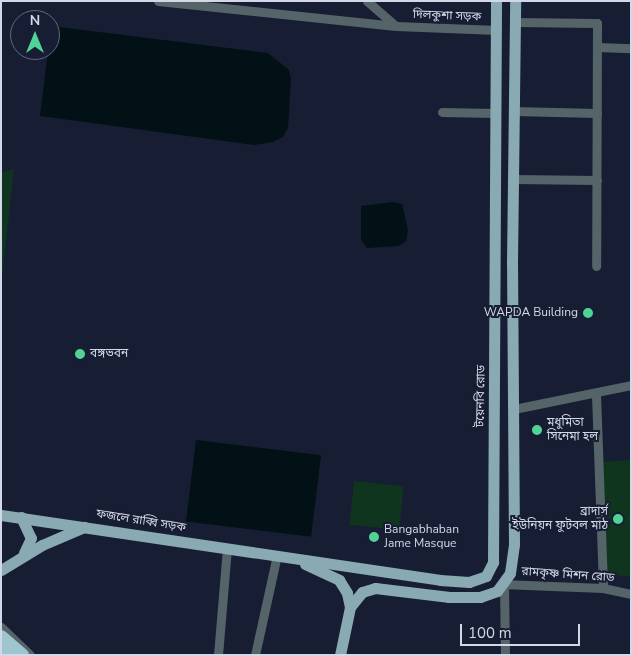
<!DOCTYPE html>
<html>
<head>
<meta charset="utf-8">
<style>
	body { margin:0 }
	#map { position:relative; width:632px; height:656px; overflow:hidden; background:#171e34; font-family:"Nunito Sans","Noto Sans Bengali",sans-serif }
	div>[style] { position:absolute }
	.green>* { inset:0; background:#10351e; transform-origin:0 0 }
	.water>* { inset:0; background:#021115; transform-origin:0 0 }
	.minor>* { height:9px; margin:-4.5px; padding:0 4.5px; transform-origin:4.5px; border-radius:4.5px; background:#556468 }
	.major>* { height:11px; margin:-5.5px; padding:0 5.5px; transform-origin:5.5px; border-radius:5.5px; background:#8aaab3 }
	.highway>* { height:14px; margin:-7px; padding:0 7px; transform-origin:7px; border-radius:7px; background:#9fc5d0 }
	.dots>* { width:14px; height:14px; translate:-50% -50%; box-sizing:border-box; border:2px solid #171e34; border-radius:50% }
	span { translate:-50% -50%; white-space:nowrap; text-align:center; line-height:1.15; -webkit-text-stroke:4px #171e34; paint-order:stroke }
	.street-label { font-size:12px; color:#d2d8e7 }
	.poi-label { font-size:12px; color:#d2d8e7 }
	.right { translate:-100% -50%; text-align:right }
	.left { translate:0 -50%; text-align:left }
	.frame { position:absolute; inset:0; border:2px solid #d2d8e7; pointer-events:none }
	.north { position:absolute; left:10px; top:10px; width:50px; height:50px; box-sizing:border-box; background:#171e34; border:1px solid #62687c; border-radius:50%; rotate:0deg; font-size:14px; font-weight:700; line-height:20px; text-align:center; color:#d2d8e7 }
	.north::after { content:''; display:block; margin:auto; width:18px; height:22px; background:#51d397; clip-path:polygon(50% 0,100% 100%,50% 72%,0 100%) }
	.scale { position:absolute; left:460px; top:624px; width:120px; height:22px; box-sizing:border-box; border:2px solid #d2d8e7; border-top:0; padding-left:6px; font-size:15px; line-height:18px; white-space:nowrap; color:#d2d8e7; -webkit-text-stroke:4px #171e34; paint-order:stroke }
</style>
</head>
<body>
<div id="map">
	<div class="green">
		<div style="clip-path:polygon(14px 169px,1px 286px,1px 173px)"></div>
		<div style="clip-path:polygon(631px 460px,631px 576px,607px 575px,603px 462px)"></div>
		<div style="left:354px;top:481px;width:50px;height:44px;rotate:6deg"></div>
	</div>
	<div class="water">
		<div style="clip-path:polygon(51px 26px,268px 53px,289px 70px,291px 79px,288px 128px,283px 137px,273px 142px,254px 145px,40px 116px)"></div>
		<div style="clip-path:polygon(393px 202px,402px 204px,408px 230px,406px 241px,399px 246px,367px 248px,361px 240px,361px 206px)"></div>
		<div style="left:196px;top:440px;width:126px;height:82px;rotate:7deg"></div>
	</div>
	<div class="minor">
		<div style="left:158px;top:1px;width:239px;rotate:6deg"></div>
		<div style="left:396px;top:26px;width:101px;rotate:2.3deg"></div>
		<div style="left:367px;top:1px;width:38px;rotate:41deg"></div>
		<div style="left:515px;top:22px;width:82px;rotate:0.7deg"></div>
		<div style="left:597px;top:23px;width:243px;rotate:90.2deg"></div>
		<div style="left:597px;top:47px;width:34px;rotate:2deg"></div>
		<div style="left:513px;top:111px;width:84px;rotate:1.4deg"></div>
		<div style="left:442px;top:112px;width:54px;rotate:1.1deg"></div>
		<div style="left:513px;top:179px;width:84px;rotate:0.7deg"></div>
		<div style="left:596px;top:395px;width:193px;rotate:87.9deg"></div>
		<div style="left:514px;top:409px;width:119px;rotate:-11.6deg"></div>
		<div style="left:1px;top:627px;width:40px;rotate:44deg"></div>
		<div style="left:218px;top:655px;width:107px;rotate:-85.2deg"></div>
		<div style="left:255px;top:655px;width:102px;rotate:-77.6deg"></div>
		<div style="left:505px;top:655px;width:71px;rotate:-90.8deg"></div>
		<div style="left:504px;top:584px;width:99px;rotate:2.3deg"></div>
		<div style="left:603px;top:588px;width:29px;rotate:12deg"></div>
	</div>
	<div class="major">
		<div style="left:1px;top:515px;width:444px;rotate:8.4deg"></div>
		<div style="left:440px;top:580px;width:29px;rotate:4deg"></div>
		<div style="left:469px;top:582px;width:18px;rotate:-19deg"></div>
		<div style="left:486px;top:576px;width:16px;rotate:-63deg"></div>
		<div style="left:493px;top:562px;width:561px;rotate:-89.69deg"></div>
		<div style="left:21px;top:517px;width:23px;rotate:65deg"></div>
		<div style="left:31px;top:538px;width:17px;rotate:115deg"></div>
		<div style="left:305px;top:564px;width:38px;rotate:25deg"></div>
		<div style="left:339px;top:580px;width:15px;rotate:58deg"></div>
		<div style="left:347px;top:593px;width:14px;rotate:78deg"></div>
		<div style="left:1px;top:570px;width:48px;rotate:-31.4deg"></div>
		<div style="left:42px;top:545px;width:46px;rotate:-23.2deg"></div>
		<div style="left:340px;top:655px;width:49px;rotate:-78.2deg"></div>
		<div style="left:350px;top:607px;width:19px;rotate:-51deg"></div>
		<div style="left:362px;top:592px;width:14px;rotate:-17deg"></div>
		<div style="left:375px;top:588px;width:75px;rotate:6.9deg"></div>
		<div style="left:449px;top:597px;width:31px"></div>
		<div style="left:480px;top:597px;width:18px;rotate:-19deg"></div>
		<div style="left:497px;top:591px;width:22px;rotate:-54deg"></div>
		<div style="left:510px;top:573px;width:29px;rotate:-82deg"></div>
		<div style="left:514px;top:544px;width:281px;rotate:-90.4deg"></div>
		<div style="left:512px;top:263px;width:262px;rotate:-89.3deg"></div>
	</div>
	<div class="highway">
		<div style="left:1px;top:637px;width:28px;rotate:41deg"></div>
		<div style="left:1px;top:652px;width:5px;rotate:37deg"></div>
	</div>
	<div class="dots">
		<div style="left:588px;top:313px;background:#51d397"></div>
		<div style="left:80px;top:354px;background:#51d397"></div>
		<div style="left:537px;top:430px;background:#51d397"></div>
		<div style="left:618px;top:519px;background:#51d397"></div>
		<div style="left:374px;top:537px;background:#51d397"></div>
	</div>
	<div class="street-label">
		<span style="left:447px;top:16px;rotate:2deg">দিলকুশা সড়ক</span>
		<span style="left:481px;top:396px;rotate:-89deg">টয়েনবি রোড</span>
		<span style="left:141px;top:521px;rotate:9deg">ফজলে রাব্বি সড়ক</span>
		<span style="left:568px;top:575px;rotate:4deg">রামকৃষ্ণ মিশন রোড</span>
	</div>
	<div class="poi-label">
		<span class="right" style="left:578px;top:313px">WAPDA Building</span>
		<span class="left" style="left:90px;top:354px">বঙ্গভবন</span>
		<span class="left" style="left:547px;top:430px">মধুমিতা<br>সিনেমা হল</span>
		<span class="right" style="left:608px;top:519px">ব্রাদার্স<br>ইউনিয়ন ফুটবল মাঠ</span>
		<span class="left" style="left:384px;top:537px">Bangabhaban<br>Jame Masque</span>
	</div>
	<div class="frame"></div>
	<div class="north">N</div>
	<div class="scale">100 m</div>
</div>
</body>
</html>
